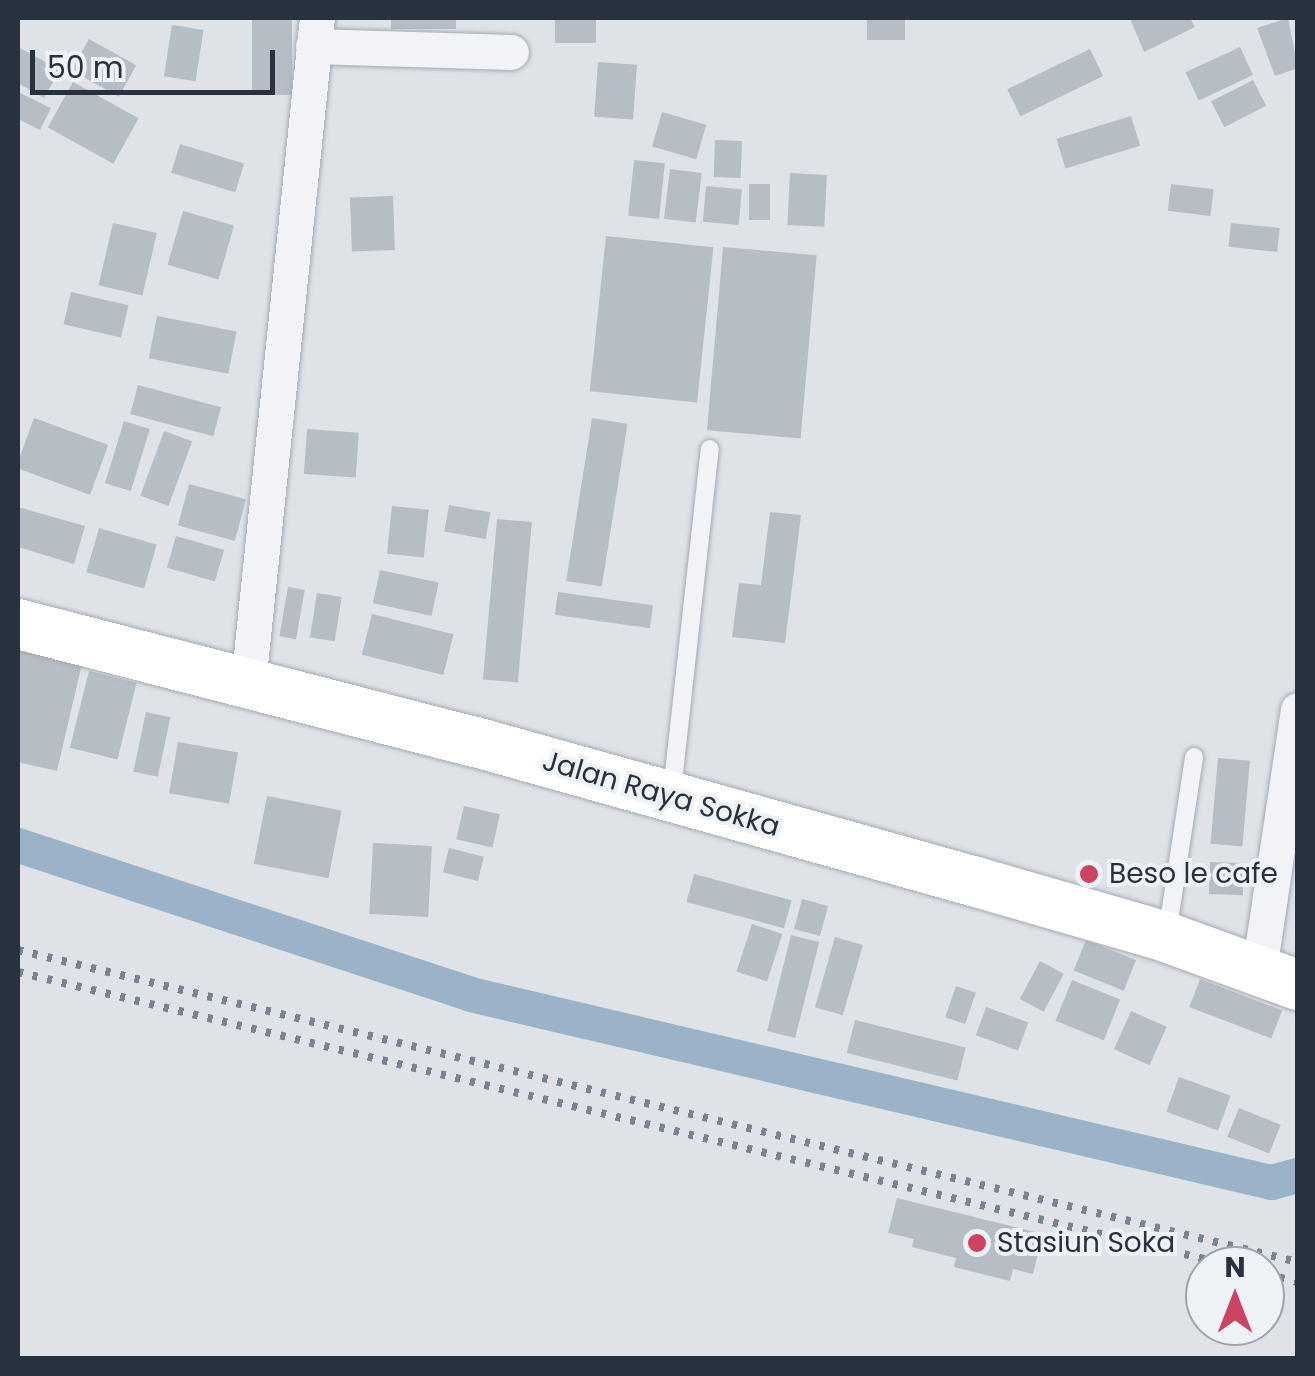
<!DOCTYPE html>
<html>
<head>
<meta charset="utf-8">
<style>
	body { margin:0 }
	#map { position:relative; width:1315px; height:1376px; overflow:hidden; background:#dfe3e8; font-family:Poppins,sans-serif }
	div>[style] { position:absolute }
	.canal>* { height:35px; margin:-17.5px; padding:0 17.5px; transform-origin:17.5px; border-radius:17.5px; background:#9ab3c8 }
	.building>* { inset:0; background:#b6bdc5; transform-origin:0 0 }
	.roads { filter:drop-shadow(0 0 2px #a4aab2) drop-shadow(0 0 2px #a4aab2) }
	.lane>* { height:18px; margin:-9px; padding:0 9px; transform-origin:9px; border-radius:9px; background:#f1f3f6 }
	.street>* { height:35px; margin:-17.5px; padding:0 17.5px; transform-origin:17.5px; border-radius:17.5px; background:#f1f3f6 }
	.secondary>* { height:50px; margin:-25px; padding:0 25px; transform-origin:25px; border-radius:25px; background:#fff }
	.rail>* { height:8px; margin-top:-4px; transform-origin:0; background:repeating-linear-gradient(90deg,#788491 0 5px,transparent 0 15px) }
	.dots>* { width:28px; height:28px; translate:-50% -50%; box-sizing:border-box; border:5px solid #eef2f6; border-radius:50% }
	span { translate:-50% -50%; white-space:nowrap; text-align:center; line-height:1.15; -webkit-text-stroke:8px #eef2f6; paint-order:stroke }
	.street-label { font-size:28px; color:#28323f }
	.poi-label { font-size:28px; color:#28323f }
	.left { translate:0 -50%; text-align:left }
	.frame { position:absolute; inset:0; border:20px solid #28323f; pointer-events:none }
	.north { position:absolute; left:1185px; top:1246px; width:100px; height:100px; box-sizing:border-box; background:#eef2f6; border:2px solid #9fa5ad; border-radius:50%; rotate:0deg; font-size:28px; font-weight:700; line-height:40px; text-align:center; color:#28323f }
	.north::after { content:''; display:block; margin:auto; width:35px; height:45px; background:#cd4462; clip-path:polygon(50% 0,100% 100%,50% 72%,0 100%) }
	.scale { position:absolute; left:30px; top:50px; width:245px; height:45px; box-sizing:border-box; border:5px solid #28323f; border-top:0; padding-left:12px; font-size:30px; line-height:35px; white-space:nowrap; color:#28323f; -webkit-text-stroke:8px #eef2f6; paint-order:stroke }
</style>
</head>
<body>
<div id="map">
	<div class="canal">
		<div style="left:18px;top:845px;width:476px;rotate:18.2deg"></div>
		<div style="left:470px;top:994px;width:823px;rotate:13.21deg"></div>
		<div style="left:1271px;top:1182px;width:28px;rotate:-15deg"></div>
	</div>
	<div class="building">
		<div style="left:252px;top:18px;width:40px;height:77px"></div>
		<div style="left:391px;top:18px;width:65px;height:11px"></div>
		<div style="left:555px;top:18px;width:41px;height:25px"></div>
		<div style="left:867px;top:18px;width:38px;height:22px"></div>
		<div style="clip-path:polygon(1130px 18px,1190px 18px,1195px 27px,1144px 52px)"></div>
		<div style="clip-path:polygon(1288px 18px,1298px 68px,1275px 76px,1257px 28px)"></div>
		<div style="left:172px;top:25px;width:32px;height:52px;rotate:9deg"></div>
		<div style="left:89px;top:39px;width:54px;height:36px;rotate:29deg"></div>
		<div style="clip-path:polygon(18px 47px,60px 70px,44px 98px,18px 83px)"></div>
		<div style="left:1240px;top:47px;width:31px;height:60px;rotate:65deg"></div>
		<div style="left:1090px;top:49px;width:30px;height:92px;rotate:64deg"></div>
		<div style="left:598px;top:62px;width:39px;height:55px;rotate:4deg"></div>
		<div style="left:1253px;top:80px;width:29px;height:47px;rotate:63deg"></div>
		<div style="left:73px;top:82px;width:75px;height:52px;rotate:29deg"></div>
		<div style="clip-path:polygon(18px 92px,51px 108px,40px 130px,18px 119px)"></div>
		<div style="left:662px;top:112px;width:46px;height:36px;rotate:16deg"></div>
		<div style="left:1131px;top:116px;width:31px;height:78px;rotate:73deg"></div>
		<div style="left:715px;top:140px;width:27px;height:37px;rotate:2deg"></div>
		<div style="left:180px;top:144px;width:67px;height:30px;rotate:17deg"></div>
		<div style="left:634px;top:160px;width:31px;height:56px;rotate:6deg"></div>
		<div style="left:670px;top:169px;width:32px;height:50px;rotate:7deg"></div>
		<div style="left:790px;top:173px;width:37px;height:52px;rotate:3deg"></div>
		<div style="left:749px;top:184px;width:21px;height:36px"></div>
		<div style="left:1171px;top:184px;width:43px;height:27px;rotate:7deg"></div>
		<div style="left:706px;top:186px;width:36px;height:36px;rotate:5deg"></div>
		<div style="left:393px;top:196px;width:54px;height:43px;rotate:88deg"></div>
		<div style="left:183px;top:211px;width:53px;height:56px;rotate:16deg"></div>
		<div style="left:113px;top:223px;width:45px;height:64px;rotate:13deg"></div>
		<div style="left:1231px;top:223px;width:49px;height:24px;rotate:6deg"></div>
		<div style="left:606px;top:236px;width:108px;height:156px;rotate:6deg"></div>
		<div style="left:723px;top:247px;width:94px;height:184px;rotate:5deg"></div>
		<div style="left:71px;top:292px;width:59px;height:33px;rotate:13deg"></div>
		<div style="left:157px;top:316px;width:81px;height:43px;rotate:11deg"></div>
		<div style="left:138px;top:385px;width:86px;height:30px;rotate:15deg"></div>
		<div style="left:34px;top:418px;width:79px;height:53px;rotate:20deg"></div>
		<div style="left:592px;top:418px;width:36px;height:165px;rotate:9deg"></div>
		<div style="left:124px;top:421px;width:27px;height:65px;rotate:17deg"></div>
		<div style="left:307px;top:429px;width:52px;height:45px;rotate:4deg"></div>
		<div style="left:164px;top:431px;width:30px;height:69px;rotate:20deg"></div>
		<div style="left:189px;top:484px;width:59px;height:43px;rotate:15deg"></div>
		<div style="left:449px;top:505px;width:42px;height:27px;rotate:10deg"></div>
		<div style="left:392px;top:506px;width:37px;height:48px;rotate:6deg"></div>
		<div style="clip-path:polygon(18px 507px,85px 526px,74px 564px,18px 547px)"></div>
		<div style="clip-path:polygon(770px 512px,801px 515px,785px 643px,732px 637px,739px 583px,761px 585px)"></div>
		<div style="left:497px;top:519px;width:35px;height:161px;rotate:5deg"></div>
		<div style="left:99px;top:528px;width:60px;height:46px;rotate:16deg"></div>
		<div style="left:176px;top:536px;width:50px;height:33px;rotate:16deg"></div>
		<div style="left:380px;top:570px;width:60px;height:34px;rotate:12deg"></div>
		<div style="left:288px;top:587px;width:17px;height:50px;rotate:10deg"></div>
		<div style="left:558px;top:592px;width:96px;height:23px;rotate:8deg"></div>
		<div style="left:317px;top:593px;width:25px;height:45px;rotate:9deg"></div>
		<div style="left:372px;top:614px;width:84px;height:42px;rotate:14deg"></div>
		<div style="clip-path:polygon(20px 644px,83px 659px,57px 771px,18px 762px)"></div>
		<div style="left:89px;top:671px;width:49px;height:79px;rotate:14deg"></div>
		<div style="left:146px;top:712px;width:25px;height:61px;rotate:12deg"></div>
		<div style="left:178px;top:742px;width:61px;height:52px;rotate:10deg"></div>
		<div style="left:1218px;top:758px;width:32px;height:86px;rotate:5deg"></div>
		<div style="left:267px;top:796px;width:76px;height:69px;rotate:11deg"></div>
		<div style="left:464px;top:806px;width:37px;height:34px;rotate:13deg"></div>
		<div style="left:373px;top:843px;width:59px;height:71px;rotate:3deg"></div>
		<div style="left:449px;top:848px;width:36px;height:25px;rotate:14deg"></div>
		<div style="left:1210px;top:862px;width:34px;height:32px;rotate:2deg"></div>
		<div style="left:694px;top:874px;width:101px;height:29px;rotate:15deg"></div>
		<div style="left:802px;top:899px;width:27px;height:31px;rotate:15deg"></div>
		<div style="left:752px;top:924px;width:32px;height:50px;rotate:18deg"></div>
		<div style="left:791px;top:935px;width:29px;height:99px;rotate:14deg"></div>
		<div style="left:835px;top:937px;width:29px;height:73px;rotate:16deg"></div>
		<div style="left:1086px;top:940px;width:54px;height:33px;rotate:22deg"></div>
		<div style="left:1040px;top:961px;width:27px;height:43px;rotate:28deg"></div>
		<div style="left:1200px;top:979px;width:88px;height:30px;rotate:21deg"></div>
		<div style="left:1072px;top:980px;width:52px;height:44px;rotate:22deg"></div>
		<div style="left:956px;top:986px;width:21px;height:33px;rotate:19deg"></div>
		<div style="left:986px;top:1007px;width:45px;height:30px;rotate:20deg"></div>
		<div style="left:1131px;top:1011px;width:39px;height:42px;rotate:24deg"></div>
		<div style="left:855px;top:1020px;width:114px;height:34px;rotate:14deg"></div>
		<div style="left:1179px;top:1077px;width:55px;height:37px;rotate:20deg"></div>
		<div style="left:1239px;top:1108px;width:45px;height:31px;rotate:22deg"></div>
		<div style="clip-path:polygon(897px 1198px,1043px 1234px,1033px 1274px,1013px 1269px,1010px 1281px,954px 1267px,956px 1258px,912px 1247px,914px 1239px,888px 1233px)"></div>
	</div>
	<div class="roads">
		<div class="lane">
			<div style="left:672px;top:791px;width:344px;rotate:-83.7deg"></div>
			<div style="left:1167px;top:934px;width:179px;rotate:-81.3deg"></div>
		</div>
		<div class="street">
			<div style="left:313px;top:46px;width:198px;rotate:1.7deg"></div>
			<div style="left:248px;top:684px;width:670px;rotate:-84.09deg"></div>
			<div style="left:1259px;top:970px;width:263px;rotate:-81.5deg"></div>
		</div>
		<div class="secondary">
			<div style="left:18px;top:624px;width:469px;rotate:14.5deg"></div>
			<div style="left:472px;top:741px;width:523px;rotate:15.63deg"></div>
			<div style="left:976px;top:882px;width:198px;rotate:16.1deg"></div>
			<div style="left:1166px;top:937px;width:140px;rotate:20deg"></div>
		</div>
	</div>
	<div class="rail">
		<div style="left:18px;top:950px;width:1317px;rotate:13.7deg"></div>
		<div style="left:18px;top:972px;width:1250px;rotate:13.6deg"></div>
		<div style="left:1265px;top:1274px;width:34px;rotate:14deg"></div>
	</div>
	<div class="dots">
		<div style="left:1089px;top:874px;background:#cd4462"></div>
		<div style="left:977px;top:1243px;background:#cd4462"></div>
	</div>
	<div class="street-label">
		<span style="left:661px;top:794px;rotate:16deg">Jalan Raya Sokka</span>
	</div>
	<div class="poi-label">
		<span class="left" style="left:1109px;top:874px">Beso le cafe</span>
		<span class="left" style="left:997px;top:1243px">Stasiun Soka</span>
	</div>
	<div class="frame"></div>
	<div class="north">N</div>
	<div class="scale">50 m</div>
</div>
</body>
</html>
